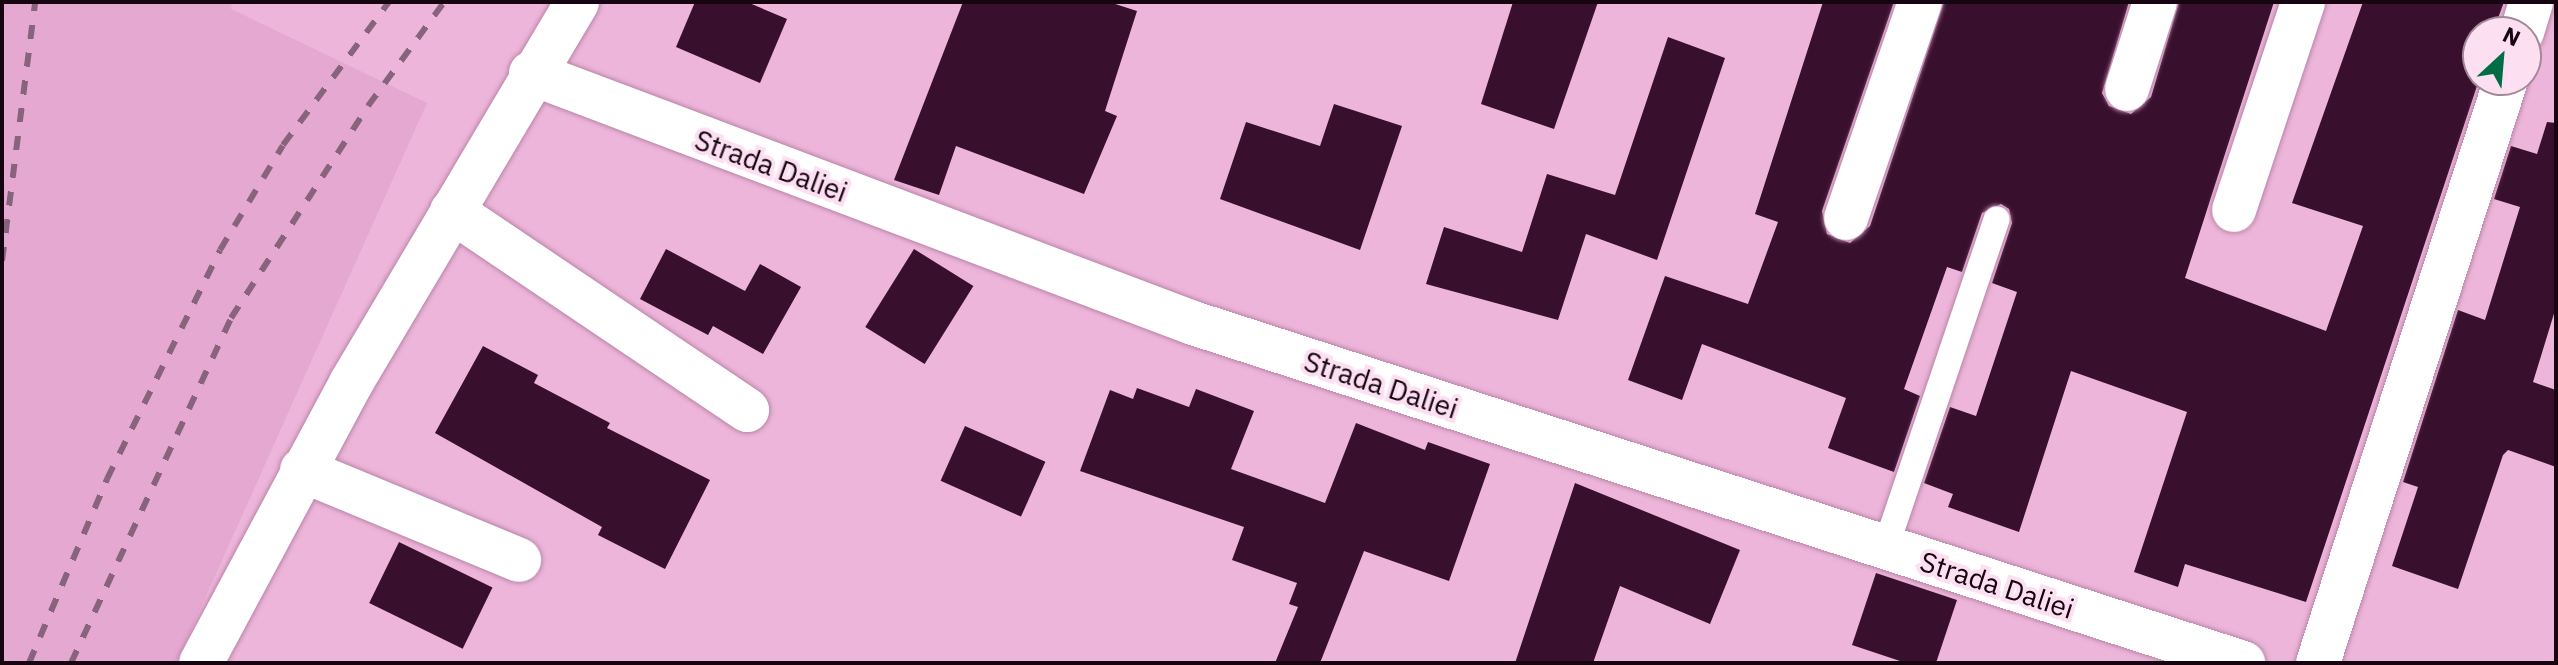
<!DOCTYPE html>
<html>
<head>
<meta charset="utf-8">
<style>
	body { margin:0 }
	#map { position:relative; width:2558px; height:665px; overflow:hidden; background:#ecb5d9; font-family:"IBM Plex Sans",sans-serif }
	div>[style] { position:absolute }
	.built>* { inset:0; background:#e5a8d1 }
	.building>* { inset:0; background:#390f2e; transform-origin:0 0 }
	.roads { filter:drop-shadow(0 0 2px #b984a7) drop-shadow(0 0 2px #b984a7) }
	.service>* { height:26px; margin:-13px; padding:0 13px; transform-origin:13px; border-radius:13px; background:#fff }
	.minor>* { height:44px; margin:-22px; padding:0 22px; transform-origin:22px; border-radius:22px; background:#fff }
	.rail>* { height:6px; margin-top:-3px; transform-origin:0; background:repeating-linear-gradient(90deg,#88637c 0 14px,transparent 0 28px) }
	span { translate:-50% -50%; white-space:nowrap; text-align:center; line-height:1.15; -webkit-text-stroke:8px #fcdff1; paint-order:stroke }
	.street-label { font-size:28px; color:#160511 }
	.frame { position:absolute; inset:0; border:4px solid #160511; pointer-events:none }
	.north { position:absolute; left:2462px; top:16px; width:80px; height:80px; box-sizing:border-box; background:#fcdff1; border:2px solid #a08897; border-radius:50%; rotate:26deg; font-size:22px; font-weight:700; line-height:32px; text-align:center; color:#160511 }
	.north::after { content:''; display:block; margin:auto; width:28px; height:36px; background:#016d45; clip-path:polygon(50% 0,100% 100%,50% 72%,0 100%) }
</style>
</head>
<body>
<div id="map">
	<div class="built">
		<div style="clip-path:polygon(2px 2px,232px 2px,231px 9px,427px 103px,176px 663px,2px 663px)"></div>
	</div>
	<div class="building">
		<div style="clip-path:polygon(695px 2px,747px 2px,787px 19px,760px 83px,676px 47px)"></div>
		<div style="clip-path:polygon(963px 2px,1109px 2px,1137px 11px,1105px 111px,1117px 116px,1084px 194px,956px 146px,939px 195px,894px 180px)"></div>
		<div style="clip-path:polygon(1513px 2px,1598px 2px,1554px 129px,1481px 104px)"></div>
		<div style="clip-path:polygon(1823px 2px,1894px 2px,1822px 211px,1827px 234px,1850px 243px,1870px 226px,1944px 2px,2129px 2px,2102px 93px,2109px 106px,2131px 114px,2151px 97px,2179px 2px,2274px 2px,2185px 278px,2326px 331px,2363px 226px,2292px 203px,2363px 2px,2504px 2px,2493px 32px,2478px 32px,2479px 80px,2306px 602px,2185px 564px,2178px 587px,2134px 572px,2187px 412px,2071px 371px,2019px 532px,1948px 507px,1953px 494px,1924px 483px,1950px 407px,1976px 416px,2017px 292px,1992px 283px,2012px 223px,2009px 209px,2001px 204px,1982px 213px,1962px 272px,1947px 267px,1904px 389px,1920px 396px,1894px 472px,1828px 448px,1846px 398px,1702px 344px,1682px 400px,1628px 380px,1665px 276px,1748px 304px,1778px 222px,1755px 214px)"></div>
		<div style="clip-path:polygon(1668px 37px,1725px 58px,1657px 260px,1586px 234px,1558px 320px,1426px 284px,1444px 227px,1522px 252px,1547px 174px,1615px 195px)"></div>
		<div style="clip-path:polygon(1334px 104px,1402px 126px,1360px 250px,1220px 199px,1246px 122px,1320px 146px)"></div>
		<div style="clip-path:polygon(2547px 122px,2556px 123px,2556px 307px,2533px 382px,2556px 390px,2556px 467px,2508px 450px,2503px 455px,2458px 589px,2392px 566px,2418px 487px,2403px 482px,2458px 310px,2485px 320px,2520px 207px,2494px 199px,2511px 146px,2537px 154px)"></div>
		<div style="clip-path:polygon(666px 249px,745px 291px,760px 264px,801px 287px,763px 354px,713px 326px,708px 335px,640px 299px)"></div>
		<div style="left:914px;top:249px;width:70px;height:92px;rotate:32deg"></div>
		<div style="clip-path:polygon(483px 346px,538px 375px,534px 383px,610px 423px,607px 428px,710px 480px,665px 569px,598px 535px,602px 527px,435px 433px)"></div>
		<div style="clip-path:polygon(1137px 388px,1189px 407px,1196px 389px,1254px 411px,1231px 469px,1325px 503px,1356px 423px,1425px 450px,1428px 442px,1490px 464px,1449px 581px,1364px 551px,1320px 663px,1275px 663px,1298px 607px,1289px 604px,1297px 583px,1232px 560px,1244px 527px,1080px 471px,1110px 390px,1133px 399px)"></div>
		<div style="left:965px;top:426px;width:88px;height:60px;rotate:24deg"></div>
		<div style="clip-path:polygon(1575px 483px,1740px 550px,1710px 624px,1620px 586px,1593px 663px,1515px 663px)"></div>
		<div style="left:399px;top:542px;width:104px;height:68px;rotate:26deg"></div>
		<div style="clip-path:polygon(1876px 573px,1957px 600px,1936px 663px,1906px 663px,1852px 645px)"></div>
	</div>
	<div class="roads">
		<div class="service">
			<div style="left:1885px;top:549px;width:348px;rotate:-71.3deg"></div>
		</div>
		<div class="minor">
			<div style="left:2522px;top:32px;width:31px;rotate:-73deg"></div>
			<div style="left:531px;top:73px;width:708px;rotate:20.69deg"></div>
			<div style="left:1193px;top:323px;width:1104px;rotate:17.94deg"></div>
			<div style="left:2127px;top:89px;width:91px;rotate:-72.2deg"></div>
			<div style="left:2234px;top:210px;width:219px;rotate:-71.6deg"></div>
			<div style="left:452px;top:211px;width:356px;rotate:34deg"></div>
			<div style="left:1846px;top:218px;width:228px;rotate:-71.1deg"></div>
			<div style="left:302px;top:470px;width:235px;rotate:22.5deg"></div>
			<div style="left:201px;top:663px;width:318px;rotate:-61.8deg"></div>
			<div style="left:351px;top:383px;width:443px;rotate:-59.3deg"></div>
			<div style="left:2318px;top:663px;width:613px;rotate:-72.13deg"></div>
		</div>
	</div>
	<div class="rail">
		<div style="left:2px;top:261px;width:261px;rotate:-82.7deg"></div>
		<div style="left:29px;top:663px;width:200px;rotate:-67deg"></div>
		<div style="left:107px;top:479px;width:255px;rotate:-63.7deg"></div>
		<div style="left:220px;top:250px;width:122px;rotate:-59deg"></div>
		<div style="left:283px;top:145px;width:178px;rotate:-53.5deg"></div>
		<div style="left:71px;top:663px;width:380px;rotate:-65.1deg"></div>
		<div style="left:231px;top:318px;width:252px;rotate:-57.1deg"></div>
		<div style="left:368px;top:106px;width:129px;rotate:-53.8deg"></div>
	</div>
	<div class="street-label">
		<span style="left:771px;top:166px;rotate:20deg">Strada Daliei</span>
		<span style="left:1381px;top:385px;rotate:18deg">Strada Daliei</span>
		<span style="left:1997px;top:585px;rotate:18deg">Strada Daliei</span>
	</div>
	<div class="frame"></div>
	<div class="north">N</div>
</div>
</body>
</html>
